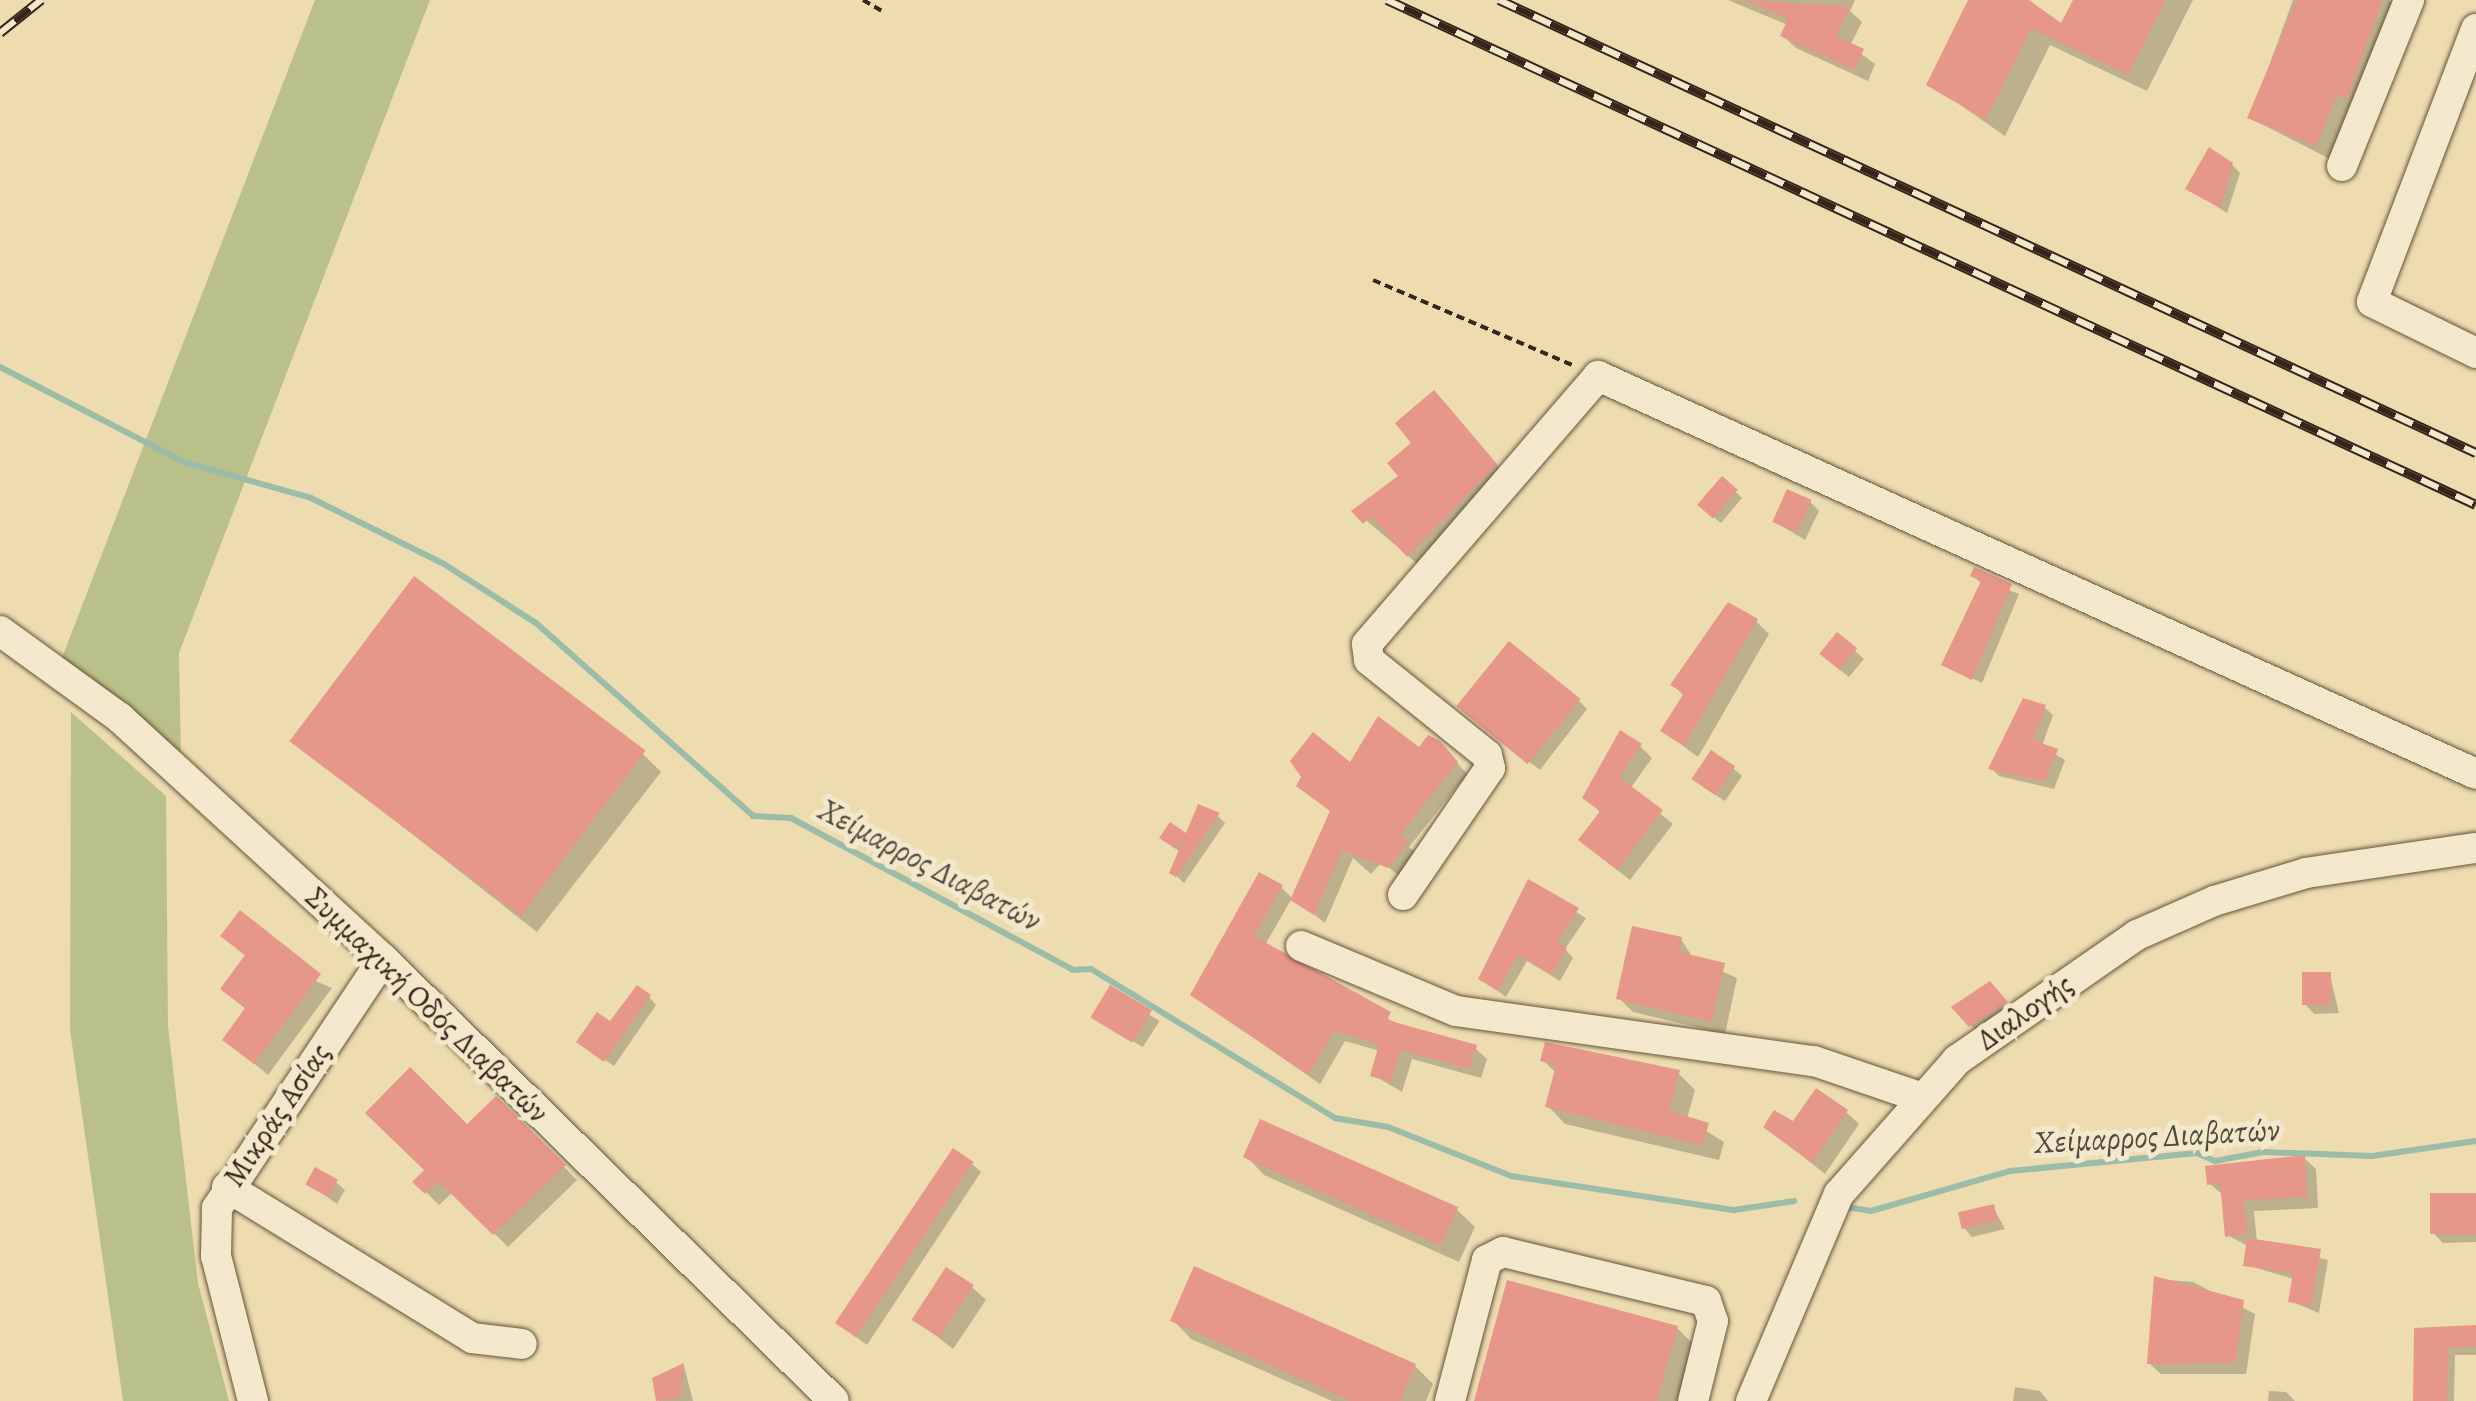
<!DOCTYPE html>
<html>
<head>
<meta charset="utf-8">
<style>
	body { margin:0 }
	#map { position:relative; width:2476px; height:1401px; overflow:hidden; background:#eddcaf; font-family:Alegreya,serif }
	div>[style] { position:absolute }
	.green>* { inset:0; background:#bac089 }
	.shadow>* { inset:0; background:#0003; transform-origin:0 0 }
	.stream>* { height:6px; margin:-3px; padding:0 3px; transform-origin:3px; border-radius:3px; background:#9abca8 }
	.building>* { inset:0; background:#e7968a; transform-origin:0 0 }
	.path>* { height:4px; margin-top:-2px; transform-origin:0; background:repeating-linear-gradient(90deg,#382519 0 8px,transparent 0 13px) }
	.roads { filter:drop-shadow(0 0 2px #65533e) drop-shadow(0 0 2px #65533e) }
	.minor>* { height:30px; margin:-15px; padding:0 15px; transform-origin:15px; border-radius:15px; background:#f3e8cb }
	.rail>* { height:10px; margin-top:-5px; transform-origin:0; background:repeating-linear-gradient(90deg,#f3e8cb 0 19px,#382519 0 38px); box-sizing:border-box; border-block:2px solid #382519 }
	span { translate:-50% -50%; white-space:nowrap; text-align:center; line-height:1.15; -webkit-text-stroke:10px #f3e8cb; paint-order:stroke }
	.street-label { font-size:30px; color:#382519 }
	.water-label { font-size:32px; color:#504b3d; font-style:italic }
</style>
</head>
<body>
<div id="map">
	<div class="green">
		<div style="clip-path:polygon(315px 0,430px 0,179px 653px,181px 761px,60px 663px)"></div>
		<div style="clip-path:polygon(71px 712px,166px 796px,168px 1026px,198px 1283px,229px 1401px,123px 1401px,70px 1030px)"></div>
	</div>
	<div class="shadow">
		<div style="clip-path:polygon(1728px 0,1855px 0,1850px 11px,1862px 22px,1850px 46px,1875px 64px,1868px 81px,1796px 48px,1783px 36px,1788px 25px)"></div>
		<div style="clip-path:polygon(1972px 0,2020px 0,2062px 27px,2076px 0,2193px 0,2147px 91px,2050px 45px,2005px 136px,1930px 84px)"></div>
		<div style="clip-path:polygon(2293px 0,2389px 0,2400px 11px,2332px 160px,2250px 118px)"></div>
		<div style="clip-path:polygon(2232px 165px,2240px 173px,2227px 213px,2188px 188px)"></div>
		<div style="clip-path:polygon(1446px 404px,1507px 477px,1420px 566px,1355px 511px,1401px 477px)"></div>
		<div style="clip-path:polygon(1722px 479px,1742px 498px,1721px 523px,1705px 510px)"></div>
		<div style="clip-path:polygon(1810px 502px,1819px 511px,1805px 540px,1775px 522px)"></div>
		<div style="clip-path:polygon(1973px 576px,2019px 594px,1982px 683px,1944px 664px,1982px 584px)"></div>
		<div style="clip-path:polygon(1756px 621px,1769px 634px,1698px 757px,1663px 731px,1684px 696px,1673px 685px,1685px 663px,1693px 668px)"></div>
		<div style="clip-path:polygon(1837px 635px,1864px 659px,1849px 677px,1830px 662px)"></div>
		<div style="clip-path:polygon(1579px 701px,1587px 709px,1540px 770px,1473px 718px)"></div>
		<div style="clip-path:polygon(2044px 707px,2053px 715px,2042px 746px,2065px 760px,2054px 789px,1999px 776px,1991px 768px)"></div>
		<div style="clip-path:polygon(291px 739px,643px 754px,661px 772px,537px 932px)"></div>
		<div style="clip-path:polygon(1640px 746px,1652px 758px,1630px 789px,1673px 824px,1630px 880px,1593px 851px,1601px 813px,1585px 797px)"></div>
		<div style="clip-path:polygon(1420px 750px,1450px 755px,1467px 774px,1409px 847px,1417px 854px,1399px 876px,1382px 862px,1371px 874px,1353px 858px,1325px 923px,1292px 898px,1265px 945px,1402px 1027px,1475px 1048px,1487px 1059px,1481px 1078px,1412px 1059px,1402px 1092px,1373px 1075px,1380px 1051px,1345px 1041px,1320px 1084px,1193px 995px,1281px 887px,1293px 899px,1332px 812px,1299px 785px)"></div>
		<div style="clip-path:polygon(1733px 768px,1742px 776px,1725px 801px,1703px 787px)"></div>
		<div style="clip-path:polygon(1218px 816px,1225px 823px,1184px 883px,1172px 872px,1180px 852px,1162px 838px,1170px 825px,1187px 836px)"></div>
		<div style="clip-path:polygon(1529px 883px,1586px 918px,1565px 949px,1573px 958px,1560px 981px,1527px 961px,1506px 997px,1481px 978px)"></div>
		<div style="clip-path:polygon(1681px 939px,1693px 958px,1737px 978px,1725px 1034px,1633px 1012px,1619px 998px)"></div>
		<div style="clip-path:polygon(236px 948px,332px 988px,268px 1075px,225px 1040px,247px 1010px,223px 989px,247px 957px)"></div>
		<div style="clip-path:polygon(2330px 975px,2339px 1013px,2314px 1014px,2306px 1005px)"></div>
		<div style="clip-path:polygon(1989px 984px,2013px 1010px,1978px 1033px,1955px 1008px)"></div>
		<div style="left:1110px;top:989px;width:59px;height:31px;rotate:33deg"></div>
		<div style="clip-path:polygon(649px 997px,656px 1005px,614px 1066px,583px 1045px)"></div>
		<div style="clip-path:polygon(1543px 1060px,1678px 1073px,1695px 1090px,1687px 1119px,1724px 1142px,1719px 1160px,1565px 1124px,1548px 1106px,1556px 1073px)"></div>
		<div style="clip-path:polygon(496px 1099px,577px 1180px,508px 1247px,453px 1192px,439px 1205px,416px 1182px)"></div>
		<div style="clip-path:polygon(1846px 1112px,1859px 1124px,1825px 1174px,1766px 1127px)"></div>
		<div style="clip-path:polygon(1246px 1156px,1456px 1209px,1475px 1227px,1459px 1262px,1264px 1175px)"></div>
		<div style="clip-path:polygon(2304px 1158px,2316px 1169px,2318px 1208px,2254px 1211px,2257px 1242px,2328px 1260px,2319px 1313px,2290px 1301px,2294px 1279px,2246px 1265px,2248px 1246px,2227px 1235px,2223px 1195px,2210px 1184px)"></div>
		<div style="clip-path:polygon(972px 1164px,981px 1172px,867px 1345px,846px 1330px)"></div>
		<div style="clip-path:polygon(336px 1182px,345px 1190px,337px 1204px,308px 1183px)"></div>
		<div style="clip-path:polygon(2476px 1196px,2476px 1242px,2443px 1243px,2434px 1234px)"></div>
		<div style="clip-path:polygon(1993px 1207px,2005px 1229px,1972px 1237px,1964px 1228px)"></div>
		<div style="clip-path:polygon(2157px 1279px,2193px 1282px,2255px 1314px,2246px 1374px,2161px 1374px,2149px 1363px)"></div>
		<div style="clip-path:polygon(972px 1287px,986px 1300px,953px 1349px,914px 1318px)"></div>
		<div style="clip-path:polygon(1173px 1320px,1415px 1366px,1433px 1384px,1426px 1401px,1332px 1401px,1191px 1339px)"></div>
		<div style="clip-path:polygon(1677px 1328px,1695px 1346px,1679px 1401px,1476px 1401px)"></div>
		<div style="clip-path:polygon(2476px 1328px,2476px 1355px,2455px 1355px,2454px 1401px,2415px 1401px,2416px 1331px)"></div>
		<div style="clip-path:polygon(684px 1366px,693px 1401px,659px 1401px,655px 1379px)"></div>
		<div style="clip-path:polygon(2015px 1387px,2040px 1391px,2048px 1401px,2013px 1401px)"></div>
		<div style="clip-path:polygon(2269px 1391px,2286px 1392px,2295px 1401px,2268px 1401px)"></div>
	</div>
	<div class="stream">
		<div style="left:0;top:367px;width:207px;rotate:27.3deg"></div>
		<div style="left:184px;top:462px;width:132px;rotate:15.8deg"></div>
		<div style="left:311px;top:498px;width:148px;rotate:26.4deg"></div>
		<div style="left:444px;top:564px;width:109px;rotate:32.7deg"></div>
		<div style="left:536px;top:623px;width:290px;rotate:41.6deg"></div>
		<div style="left:753px;top:816px;width:38px;rotate:3deg"></div>
		<div style="left:791px;top:818px;width:320px;rotate:28.3deg"></div>
		<div style="left:1073px;top:970px;width:18px;rotate:-3deg"></div>
		<div style="left:1091px;top:969px;width:286px;rotate:31.4deg"></div>
		<div style="left:1335px;top:1118px;width:54px;rotate:9.6deg"></div>
		<div style="left:1388px;top:1127px;width:132px;rotate:21.7deg"></div>
		<div style="left:1511px;top:1176px;width:226px;rotate:8.7deg"></div>
		<div style="left:1734px;top:1210px;width:61px;rotate:-8.5deg"></div>
		<div style="left:1846px;top:1207px;width:25px;rotate:9deg"></div>
		<div style="left:1871px;top:1211px;width:145px;rotate:-16.1deg"></div>
		<div style="left:2010px;top:1171px;width:188px;rotate:-5.5deg"></div>
		<div style="left:2197px;top:1153px;width:20px;rotate:24deg"></div>
		<div style="left:2215px;top:1161px;width:49px;rotate:-10.6deg"></div>
		<div style="left:2263px;top:1152px;width:109px;rotate:2.1deg"></div>
		<div style="left:2372px;top:1156px;width:105px;rotate:-8.2deg"></div>
	</div>
	<div class="building">
		<div style="clip-path:polygon(1744px 0,1850px 7px,1836px 36px,1864px 49px,1854px 70px,1780px 36px,1788px 19px)"></div>
		<div style="clip-path:polygon(1968px 0,2029px 0,2061px 23px,2073px 0,2166px 0,2128px 75px,2031px 28px,1986px 120px,1926px 85px)"></div>
		<div style="clip-path:polygon(2297px 0,2382px 0,2347px 99px,2337px 95px,2316px 146px,2247px 118px)"></div>
		<div style="clip-path:polygon(2209px 147px,2233px 163px,2220px 208px,2185px 189px)"></div>
		<div style="clip-path:polygon(1434px 390px,1497px 464px,1407px 557px,1371px 516px,1363px 524px,1351px 511px,1398px 476px,1387px 463px,1411px 443px,1395px 423px)"></div>
		<div style="left:1722px;top:476px;width:21px;height:38px;rotate:41deg"></div>
		<div style="left:1787px;top:489px;width:27px;height:36px;rotate:24deg"></div>
		<div style="clip-path:polygon(1974px 567px,2012px 584px,1972px 680px,1941px 665px,1981px 581px,1970px 576px)"></div>
		<div style="left:414px;top:576px;width:290px;height:207px;rotate:37deg"></div>
		<div style="clip-path:polygon(1728px 602px,1758px 619px,1684px 746px,1660px 731px,1684px 693px,1670px 685px)"></div>
		<div style="left:1837px;top:632px;width:26px;height:28px;rotate:39deg"></div>
		<div style="left:1509px;top:641px;width:92px;height:84px;rotate:39deg"></div>
		<div style="clip-path:polygon(2023px 698px,2046px 705px,2033px 740px,2058px 749px,2045px 782px,1988px 769px)"></div>
		<div style="clip-path:polygon(1378px 716px,1419px 747px,1428px 735px,1440px 741px,1458px 762px,1400px 835px,1408px 842px,1388px 868px,1342px 850px,1314px 915px,1290px 900px,1330px 811px,1296px 786px,1301px 777px,1290px 761px,1313px 732px,1350px 762px)"></div>
		<div style="clip-path:polygon(1620px 730px,1642px 744px,1619px 777px,1663px 810px,1617px 870px,1578px 840px,1600px 811px,1582px 798px)"></div>
		<div style="left:1711px;top:750px;width:29px;height:35px;rotate:34deg"></div>
		<div style="clip-path:polygon(1198px 804px,1220px 813px,1176px 877px,1169px 873px,1185px 836px,1176px 849px,1159px 838px,1170px 822px,1186px 833px)"></div>
		<div style="clip-path:polygon(1259px 872px,1283px 885px,1254px 936px,1391px 1012px,1387px 1020px,1477px 1045px,1470px 1069px,1401px 1050px,1391px 1082px,1370px 1076px,1379px 1044px,1334px 1031px,1308px 1075px,1190px 995px)"></div>
		<div style="clip-path:polygon(1528px 879px,1579px 908px,1557px 942px,1567px 948px,1552px 974px,1518px 955px,1498px 991px,1478px 979px)"></div>
		<div style="clip-path:polygon(240px 910px,321px 974px,254px 1064px,222px 1040px,245px 1008px,220px 989px,245px 955px,220px 936px)"></div>
		<div style="clip-path:polygon(1632px 926px,1682px 937px,1679px 952px,1725px 963px,1712px 1022px,1616px 999px)"></div>
		<div style="left:2331px;top:972px;width:33px;height:29px;rotate:90deg"></div>
		<div style="clip-path:polygon(1990px 981px,2008px 1002px,1969px 1027px,1951px 1007px)"></div>
		<div style="clip-path:polygon(637px 985px,651px 995px,604px 1062px,576px 1042px,597px 1012px,610px 1021px)"></div>
		<div style="left:1110px;top:985px;width:49px;height:38px;rotate:31deg"></div>
		<div style="clip-path:polygon(1545px 1042px,1680px 1070px,1669px 1111px,1709px 1123px,1702px 1145px,1545px 1107px,1556px 1065px,1540px 1061px)"></div>
		<div style="clip-path:polygon(410px 1067px,467px 1124px,496px 1096px,566px 1165px,493px 1235px,438px 1181px,425px 1194px,412px 1182px,424px 1170px,365px 1113px)"></div>
		<div style="clip-path:polygon(1816px 1088px,1848px 1110px,1812px 1163px,1763px 1127px,1774px 1110px,1793px 1121px)"></div>
		<div style="left:1260px;top:1119px;width:217px;height:42px;rotate:24deg"></div>
		<div style="left:953px;top:1148px;width:25px;height:211px;rotate:34deg"></div>
		<div style="clip-path:polygon(2305px 1155px,2307px 1197px,2244px 1200px,2247px 1234px,2225px 1237px,2220px 1183px,2207px 1185px,2205px 1166px)"></div>
		<div style="left:315px;top:1167px;width:26px;height:20px;rotate:29deg"></div>
		<div style="left:2476px;top:1193px;width:41px;height:46px;rotate:90deg"></div>
		<div style="left:1994px;top:1204px;width:17px;height:37px;rotate:77deg"></div>
		<div style="clip-path:polygon(2247px 1238px,2321px 1249px,2311px 1306px,2288px 1302px,2293px 1273px,2243px 1266px)"></div>
		<div style="clip-path:polygon(1194px 1266px,1416px 1364px,1400px 1401px,1351px 1401px,1170px 1321px)"></div>
		<div style="left:946px;top:1267px;width:33px;height:63px;rotate:33deg"></div>
		<div style="clip-path:polygon(2154px 1276px,2244px 1300px,2235px 1363px,2147px 1364px)"></div>
		<div style="clip-path:polygon(1507px 1280px,1678px 1326px,1657px 1401px,1474px 1401px)"></div>
		<div style="clip-path:polygon(2476px 1325px,2476px 1346px,2448px 1348px,2447px 1401px,2413px 1401px,2414px 1328px)"></div>
		<div style="clip-path:polygon(684px 1363px,680px 1398px,656px 1401px,652px 1378px)"></div>
	</div>
	<div class="path">
		<div style="left:863px;top:0;width:22px;rotate:30deg"></div>
		<div style="left:1373px;top:280px;width:220px;rotate:23.1deg"></div>
	</div>
	<div class="roads">
		<div class="minor">
			<div style="left:2476px;top:29px;width:292px;rotate:110.9deg"></div>
			<div style="left:2372px;top:302px;width:116px;rotate:26.1deg"></div>
			<div style="left:2342px;top:166px;width:179px;rotate:-68deg"></div>
			<div style="left:0;top:631px;width:148px;rotate:35.9deg"></div>
			<div style="left:120px;top:718px;width:357px;rotate:42.5deg"></div>
			<div style="left:383px;top:959px;width:631px;rotate:44.42deg"></div>
			<div style="left:1403px;top:895px;width:154px;rotate:-55.6deg"></div>
			<div style="left:1490px;top:768px;width:13px;rotate:-103deg"></div>
			<div style="left:1487px;top:755px;width:151px;rotate:-141.2deg"></div>
			<div style="left:1369px;top:660px;width:16px;rotate:-97deg"></div>
			<div style="left:1367px;top:644px;width:354px;rotate:-49.2deg"></div>
			<div style="left:1598px;top:376px;width:964px;rotate:24.38deg"></div>
			<div style="left:1301px;top:946px;width:168px;rotate:22.8deg"></div>
			<div style="left:1456px;top:1011px;width:361px;rotate:8deg"></div>
			<div style="left:1814px;top:1061px;width:109px;rotate:18.8deg"></div>
			<div style="left:227px;top:1187px;width:288px;rotate:31.6deg"></div>
			<div style="left:472px;top:1338px;width:50px;rotate:6.8deg"></div>
			<div style="left:253px;top:1401px;width:150px;rotate:-104.3deg"></div>
			<div style="left:216px;top:1256px;width:48px;rotate:-88.8deg"></div>
			<div style="left:217px;top:1208px;width:299px;rotate:-56.3deg"></div>
			<div style="left:1450px;top:1401px;width:146px;rotate:-75.3deg"></div>
			<div style="left:1487px;top:1260px;width:18px;rotate:-27deg"></div>
			<div style="left:1503px;top:1252px;width:209px;rotate:13.6deg"></div>
			<div style="left:1706px;top:1301px;width:21px;rotate:71deg"></div>
			<div style="left:1713px;top:1321px;width:82px;rotate:104deg"></div>
			<div style="left:1751px;top:1401px;width:225px;rotate:-67deg"></div>
			<div style="left:1839px;top:1194px;width:179px;rotate:-48.6deg"></div>
			<div style="left:1957px;top:1060px;width:219px;rotate:-34.8deg"></div>
			<div style="left:2137px;top:935px;width:84px;rotate:-23.8deg"></div>
			<div style="left:2214px;top:901px;width:96px;rotate:-16.9deg"></div>
			<div style="left:2306px;top:873px;width:172px;rotate:-8.4deg"></div>
		</div>
	</div>
	<div class="rail">
		<div style="left:1387px;top:0;width:1200px;rotate:24.88deg"></div>
		<div style="left:1499px;top:0;width:1077px;rotate:24.88deg"></div>
		<div style="left:0;top:33px;width:53px;rotate:-38.8deg"></div>
	</div>
	<div class="street-label">
		<span style="left:427px;top:1005px;rotate:44deg">Συμμαχική Οδός Διαβατών</span>
		<span style="left:2025px;top:1012px;rotate:-35deg">Διαλογής</span>
		<span style="left:277px;top:1115px;rotate:-56deg">Μικράς Ασίας</span>
	</div>
	<div class="water-label">
		<span style="left:930px;top:865px;rotate:28deg">Χείμαρρος Διαβατών</span>
		<span style="left:2157px;top:1136px;rotate:-3deg">Χείμαρρος Διαβατών</span>
	</div>
</div>
</body>
</html>
